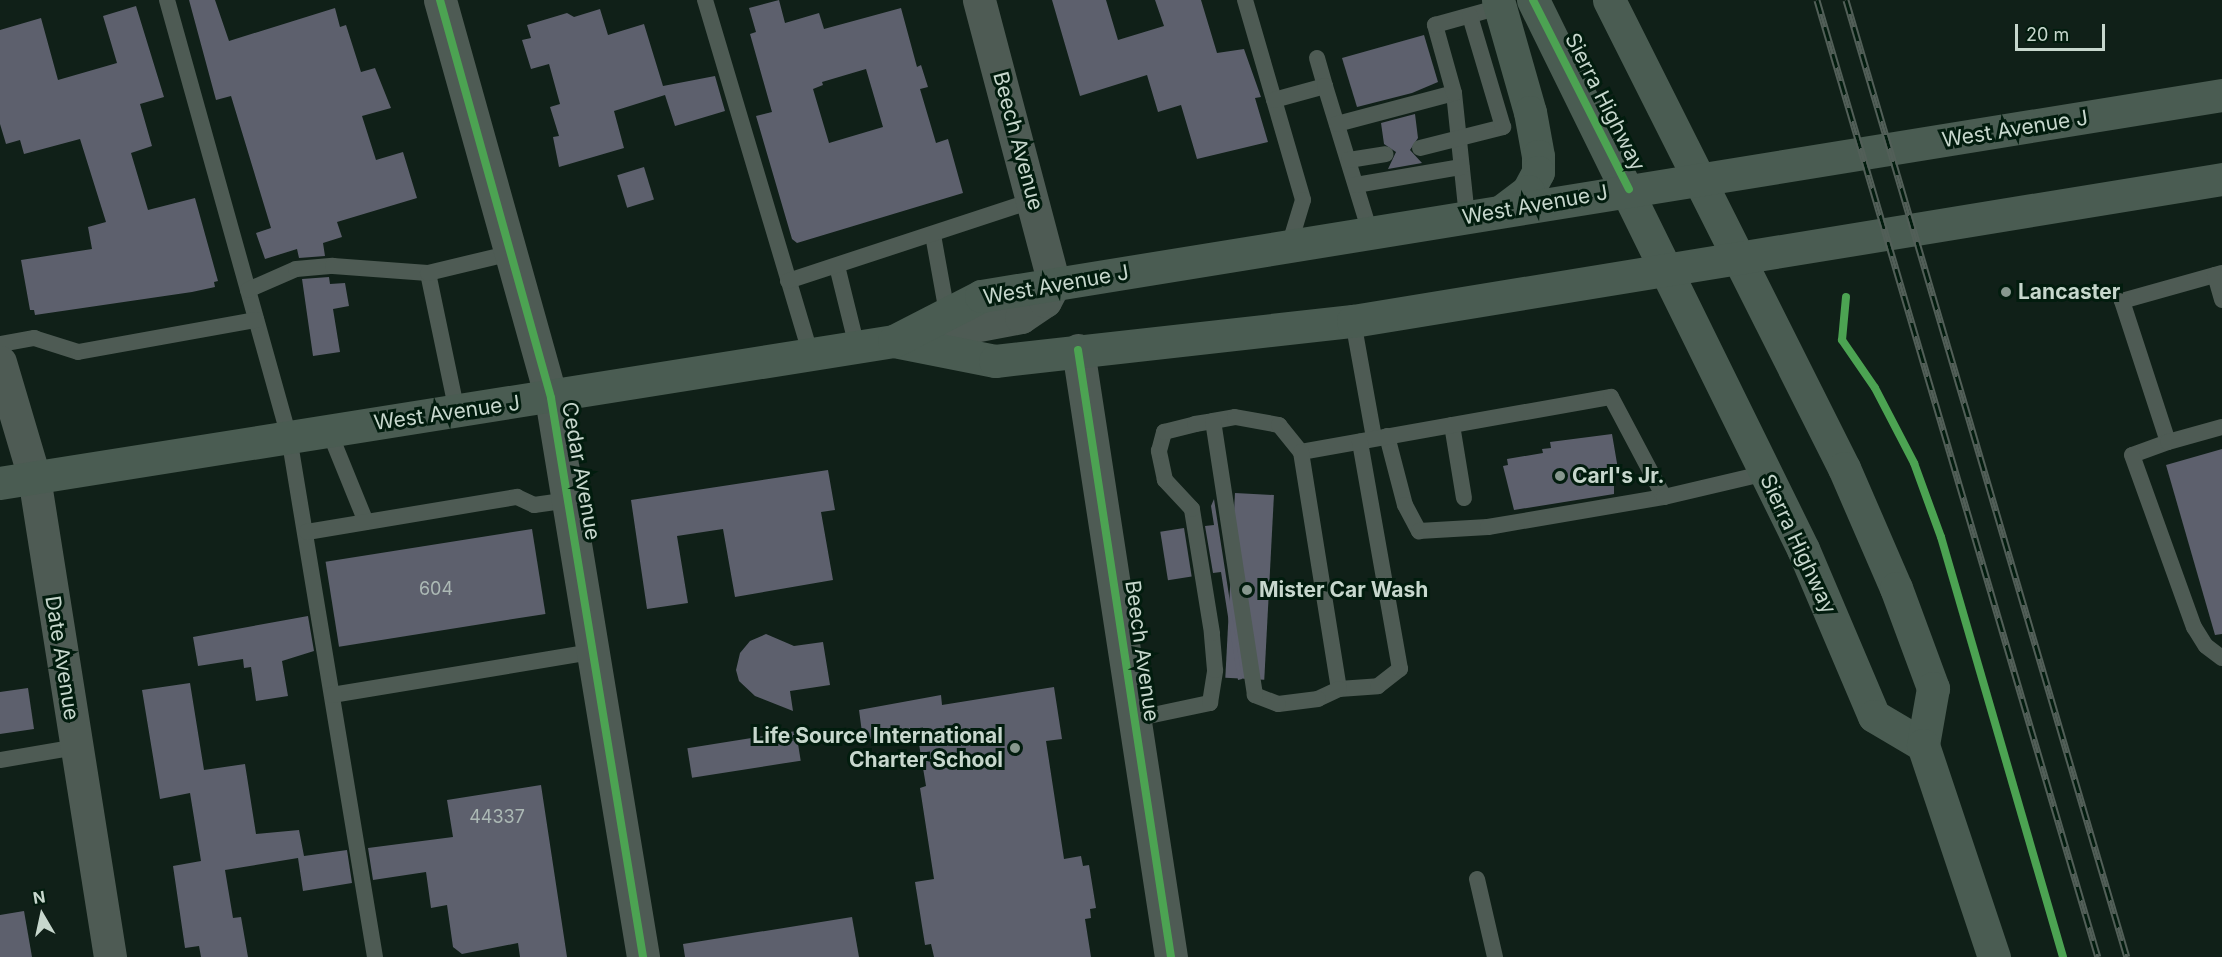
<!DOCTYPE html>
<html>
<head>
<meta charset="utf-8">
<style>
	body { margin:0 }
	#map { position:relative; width:2222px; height:957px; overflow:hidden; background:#102018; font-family:Inter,sans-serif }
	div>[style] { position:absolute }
	.building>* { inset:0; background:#5d606d; transform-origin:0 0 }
	.lane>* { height:16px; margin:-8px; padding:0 8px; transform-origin:8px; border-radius:8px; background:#4e5b54 }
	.street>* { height:33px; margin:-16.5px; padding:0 16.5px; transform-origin:16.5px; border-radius:16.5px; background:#4e5b54 }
	.primary>* { height:33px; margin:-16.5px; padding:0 16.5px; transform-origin:16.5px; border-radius:16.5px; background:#4a5c52 }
	.rail>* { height:7px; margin-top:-3.5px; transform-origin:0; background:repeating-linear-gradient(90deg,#021c0e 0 14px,#525f58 0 28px); box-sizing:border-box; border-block:2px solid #525f58 }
	.cycleway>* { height:8px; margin:-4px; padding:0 4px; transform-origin:4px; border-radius:4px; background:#4ca352 }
	.dots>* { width:16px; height:16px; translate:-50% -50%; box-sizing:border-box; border:3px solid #021c0e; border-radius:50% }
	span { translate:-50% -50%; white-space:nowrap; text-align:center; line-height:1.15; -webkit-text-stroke:6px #021c0e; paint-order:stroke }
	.number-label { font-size:18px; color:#acb9b5 }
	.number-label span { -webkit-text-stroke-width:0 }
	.street-label { font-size:21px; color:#c7d7cd }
	.poi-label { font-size:21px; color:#c7d7cd; font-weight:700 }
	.left { translate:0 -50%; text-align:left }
	.right { translate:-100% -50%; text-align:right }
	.north { position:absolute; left:12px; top:885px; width:60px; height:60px; -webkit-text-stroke:4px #021c0e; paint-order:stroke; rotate:351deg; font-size:16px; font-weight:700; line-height:24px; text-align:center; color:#c7d7cd }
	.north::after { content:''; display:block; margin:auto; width:21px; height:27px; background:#c7d7cd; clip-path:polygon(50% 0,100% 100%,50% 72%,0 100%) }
	.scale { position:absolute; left:2015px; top:24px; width:90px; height:27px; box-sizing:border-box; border:3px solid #c7d7cd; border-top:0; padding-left:8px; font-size:18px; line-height:21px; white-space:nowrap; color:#c7d7cd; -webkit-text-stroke:4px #021c0e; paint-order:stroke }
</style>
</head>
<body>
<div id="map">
	<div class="building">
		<div style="clip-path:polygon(189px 0,215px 0,229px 41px,335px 8px,340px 27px,346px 25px,361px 72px,375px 68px,391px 108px,362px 116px,376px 160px,403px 152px,417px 198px,337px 222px,342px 237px,323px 243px,325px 256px,299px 258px,297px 249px,265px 259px,256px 233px,271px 228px,231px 96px,216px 100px)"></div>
		<div style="clip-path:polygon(evenodd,779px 0,785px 23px,819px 13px,824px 29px,901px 8px,917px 67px,921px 65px,928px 87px,920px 89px,936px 143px,948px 139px,963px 193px,797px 243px,792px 239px,756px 116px,772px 112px,750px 34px,756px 32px,749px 8px,779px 0,866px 69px,883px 127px,829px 143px,813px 89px,823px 85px,822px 82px,866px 69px)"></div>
		<div style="clip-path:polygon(1052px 0,1106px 0,1118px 40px,1164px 26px,1155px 0,1201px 0,1217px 53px,1244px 49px,1261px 97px,1255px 98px,1268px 142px,1197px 159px,1181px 105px,1158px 112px,1147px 75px,1080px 96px)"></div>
		<div style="clip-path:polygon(136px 6px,164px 97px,140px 104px,152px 146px,131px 153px,148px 210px,195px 198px,218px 281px,214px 282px,215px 287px,192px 292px,35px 315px,34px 310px,30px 310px,21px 260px,92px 249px,88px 227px,106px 222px,80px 139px,24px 154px,20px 140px,6px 144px,0 124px,0 30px,41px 18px,58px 80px,117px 63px,103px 16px)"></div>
		<div style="clip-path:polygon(600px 9px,608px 35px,644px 24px,663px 86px,715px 76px,725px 111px,675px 126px,665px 95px,614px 111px,624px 148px,559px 167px,553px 137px,559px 136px,550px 107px,560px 104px,549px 64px,531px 69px,522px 40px,531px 38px,527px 25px,567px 13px,574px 17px)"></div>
		<div style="clip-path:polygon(1424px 35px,1438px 82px,1412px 93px,1357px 107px,1342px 58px)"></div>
		<div style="clip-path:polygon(1415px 114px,1418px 138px,1410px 150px,1422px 163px,1388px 169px,1396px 152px,1384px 144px,1381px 123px)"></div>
		<div style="left:644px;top:167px;width:34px;height:28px;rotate:73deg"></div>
		<div style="clip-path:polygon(329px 277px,330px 284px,345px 283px,349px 306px,333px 309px,340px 352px,313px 356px,302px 279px)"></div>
		<div style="clip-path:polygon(1612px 434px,1619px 475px,1614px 476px,1614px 494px,1514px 510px,1503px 466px,1508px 465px,1507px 459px,1543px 453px,1542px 449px,1551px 448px,1550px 442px)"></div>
		<div style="clip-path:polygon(2222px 449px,2222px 634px,2215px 635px,2166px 465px)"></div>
		<div style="clip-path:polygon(828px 470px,835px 510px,821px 512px,833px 580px,735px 597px,723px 529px,677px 536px,688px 603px,647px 609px,631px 500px)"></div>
		<div style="left:1235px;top:493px;width:39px;height:185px;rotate:3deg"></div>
		<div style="clip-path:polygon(1214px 499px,1242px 679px,1238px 680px,1221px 572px,1213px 573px,1205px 526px,1214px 525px,1211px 506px)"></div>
		<div style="left:1184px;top:528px;width:49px;height:24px;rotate:81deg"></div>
		<div style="left:532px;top:529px;width:86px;height:209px;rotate:81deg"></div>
		<div style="clip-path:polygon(308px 616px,314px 651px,282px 661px,288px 696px,256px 701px,251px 667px,244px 668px,243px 659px,198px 666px,193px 637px)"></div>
		<div style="clip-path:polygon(766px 634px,794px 646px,823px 642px,830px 685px,790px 691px,793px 711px,755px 696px,739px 681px,736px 670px,740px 653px,750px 641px)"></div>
		<div style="clip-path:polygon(190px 683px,204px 770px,245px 764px,256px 834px,299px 830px,304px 856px,347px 850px,352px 883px,303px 891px,298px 858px,225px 870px,233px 918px,241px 917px,248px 957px,201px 957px,199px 946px,185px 948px,173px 866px,201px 861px,190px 793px,160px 799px,142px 690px)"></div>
		<div style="clip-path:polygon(1054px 687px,1062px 739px,1046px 741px,1064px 859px,1081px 856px,1083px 866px,1089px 865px,1096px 908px,1090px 909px,1091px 918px,1085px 919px,1091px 957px,934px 957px,931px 944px,925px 945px,915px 882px,934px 879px,920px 788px,926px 786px,917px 732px,863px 740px,859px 710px,941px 695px,942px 705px)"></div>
		<div style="clip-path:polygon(28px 688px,34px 729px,0 734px,0 692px)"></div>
		<div style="left:796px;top:731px;width:30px;height:110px;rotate:81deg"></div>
		<div style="clip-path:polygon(541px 785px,567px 957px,520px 957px,518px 943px,462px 954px,453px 947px,447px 905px,431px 908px,426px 872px,373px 880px,368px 848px,453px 837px,447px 800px)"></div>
		<div style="clip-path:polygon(24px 911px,32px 957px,0 957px,0 915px)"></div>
		<div style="clip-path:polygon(852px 917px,859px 957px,685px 957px,683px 944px)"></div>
	</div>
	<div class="lane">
		<div style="left:167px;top:0;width:454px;rotate:74.4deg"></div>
		<div style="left:289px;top:437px;width:527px;rotate:80.61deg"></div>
		<div style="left:705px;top:0;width:371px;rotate:73.4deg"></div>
		<div style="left:1245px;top:0;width:208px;rotate:73.8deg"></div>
		<div style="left:1303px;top:200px;width:48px;rotate:106.9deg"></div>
		<div style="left:1317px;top:58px;width:29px;rotate:74deg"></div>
		<div style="left:1454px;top:93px;width:124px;rotate:84deg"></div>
		<div style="left:1274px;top:100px;width:53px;rotate:-15.4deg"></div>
		<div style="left:1325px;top:86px;width:153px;rotate:72.9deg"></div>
		<div style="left:1337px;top:124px;width:121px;rotate:-14.8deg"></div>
		<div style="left:1454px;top:93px;width:71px;rotate:-105.6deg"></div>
		<div style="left:1435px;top:25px;width:67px;rotate:-15.5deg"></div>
		<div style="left:1420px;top:148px;width:86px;rotate:-14.2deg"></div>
		<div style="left:1503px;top:127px;width:116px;rotate:-106.6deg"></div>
		<div style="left:1349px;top:160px;width:37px;rotate:-9deg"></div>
		<div style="left:1356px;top:185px;width:107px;rotate:-9.7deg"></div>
		<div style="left:933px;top:235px;width:79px;rotate:79.8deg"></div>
		<div style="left:837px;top:266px;width:83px;rotate:76.1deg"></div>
		<div style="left:428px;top:273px;width:142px;rotate:78.2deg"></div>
		<div style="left:2222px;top:273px;width:104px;rotate:164.4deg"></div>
		<div style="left:2122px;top:301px;width:148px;rotate:71.9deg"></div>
		<div style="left:2168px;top:442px;width:38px;rotate:160deg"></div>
		<div style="left:2132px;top:455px;width:183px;rotate:70.2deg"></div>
		<div style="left:2194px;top:627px;width:22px;rotate:58deg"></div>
		<div style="left:2206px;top:646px;width:20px;rotate:37deg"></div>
		<div style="left:2215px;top:275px;width:26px;rotate:74deg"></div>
		<div style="left:788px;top:281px;width:260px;rotate:-18.2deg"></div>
		<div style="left:248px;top:290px;width:52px;rotate:-23.6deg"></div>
		<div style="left:296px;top:269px;width:37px;rotate:-5deg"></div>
		<div style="left:333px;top:266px;width:95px;rotate:4.2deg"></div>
		<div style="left:428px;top:273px;width:85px;rotate:-13.5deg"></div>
		<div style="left:1353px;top:321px;width:119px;rotate:79.8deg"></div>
		<div style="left:0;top:344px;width:35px;rotate:-10deg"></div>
		<div style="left:34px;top:338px;width:46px;rotate:17.7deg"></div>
		<div style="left:78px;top:352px;width:181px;rotate:-10.2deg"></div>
		<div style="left:1452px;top:425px;width:74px;rotate:80.7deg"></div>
		<div style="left:329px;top:431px;width:98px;rotate:67.9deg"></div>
		<div style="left:1387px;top:436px;width:71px;rotate:75.4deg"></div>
		<div style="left:1405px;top:505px;width:30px;rotate:62deg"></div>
		<div style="left:1419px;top:531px;width:69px;rotate:-3.3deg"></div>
		<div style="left:1488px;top:527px;width:179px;rotate:-9.7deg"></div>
		<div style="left:2168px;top:442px;width:56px;rotate:-15.5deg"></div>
		<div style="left:1301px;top:452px;width:315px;rotate:-10.1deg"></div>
		<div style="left:1611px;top:397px;width:113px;rotate:62.1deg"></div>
		<div style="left:1664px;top:497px;width:105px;rotate:-13.2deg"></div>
		<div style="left:307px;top:532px;width:213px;rotate:-9.5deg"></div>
		<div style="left:517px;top:497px;width:19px;rotate:25deg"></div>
		<div style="left:534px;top:505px;width:34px;rotate:-8deg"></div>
		<div style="left:1339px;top:689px;width:39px;rotate:-4deg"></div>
		<div style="left:1378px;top:686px;width:28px;rotate:-38deg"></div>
		<div style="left:1400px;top:669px;width:231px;rotate:-100deg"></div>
		<div style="left:332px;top:695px;width:265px;rotate:-9.4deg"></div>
		<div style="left:1134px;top:719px;width:78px;rotate:-11.9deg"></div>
		<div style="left:1210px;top:703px;width:33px;rotate:-81deg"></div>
		<div style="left:1215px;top:670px;width:37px;rotate:-95deg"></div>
		<div style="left:1212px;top:633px;width:126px;rotate:-99.2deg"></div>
		<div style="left:1192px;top:509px;width:40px;rotate:-133deg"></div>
		<div style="left:1165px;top:480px;width:30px;rotate:-102deg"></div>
		<div style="left:1159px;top:451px;width:20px;rotate:-75deg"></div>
		<div style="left:1164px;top:432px;width:32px;rotate:-14deg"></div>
		<div style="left:1195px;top:424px;width:18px;rotate:-9deg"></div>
		<div style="left:1213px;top:421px;width:22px;rotate:-10deg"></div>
		<div style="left:1235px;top:417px;width:45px;rotate:10.3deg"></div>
		<div style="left:1279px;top:425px;width:35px;rotate:51deg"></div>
		<div style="left:1301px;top:452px;width:240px;rotate:80.9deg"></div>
		<div style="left:1339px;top:689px;width:23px;rotate:155deg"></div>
		<div style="left:1318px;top:699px;width:40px;rotate:172.9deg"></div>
		<div style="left:1278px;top:704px;width:25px;rotate:-159deg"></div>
		<div style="left:1255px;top:695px;width:277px;rotate:-98.7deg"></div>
		<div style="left:0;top:760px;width:77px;rotate:-9.7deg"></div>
		<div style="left:1477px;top:879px;width:80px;rotate:77deg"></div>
	</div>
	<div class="street">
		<div style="left:440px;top:0;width:413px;rotate:74.4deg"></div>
		<div style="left:551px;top:398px;width:567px;rotate:80.65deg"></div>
		<div style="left:905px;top:339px;width:118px;rotate:-10.7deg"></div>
		<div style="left:1021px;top:317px;width:29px;rotate:-34deg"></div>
		<div style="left:1045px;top:301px;width:19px;rotate:-62deg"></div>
		<div style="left:1054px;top:284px;width:294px;rotate:-104.8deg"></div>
		<div style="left:1078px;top:350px;width:614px;rotate:81.29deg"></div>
		<div style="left:0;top:362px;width:120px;rotate:73.5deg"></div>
		<div style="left:34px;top:477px;width:486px;rotate:81deg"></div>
	</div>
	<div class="primary">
		<div style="left:1498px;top:0;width:116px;rotate:74.1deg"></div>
		<div style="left:1530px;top:112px;width:45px;rotate:79.7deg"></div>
		<div style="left:1538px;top:156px;width:16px;rotate:90deg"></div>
		<div style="left:1538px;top:172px;width:21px;rotate:118deg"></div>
		<div style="left:1528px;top:191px;width:31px;rotate:143deg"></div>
		<div style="left:1533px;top:0;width:612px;rotate:63.81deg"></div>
		<div style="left:1803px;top:549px;width:181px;rotate:67deg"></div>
		<div style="left:1874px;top:716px;width:57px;rotate:30.6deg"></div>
		<div style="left:1609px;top:0;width:524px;rotate:63.34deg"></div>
		<div style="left:1844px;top:468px;width:131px;rotate:66.6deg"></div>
		<div style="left:1896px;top:588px;width:107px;rotate:69.7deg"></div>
		<div style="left:1933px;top:688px;width:58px;rotate:100deg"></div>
		<div style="left:1923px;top:745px;width:224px;rotate:71.5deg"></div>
		<div style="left:894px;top:341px;width:103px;rotate:11.2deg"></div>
		<div style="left:995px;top:361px;width:360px;rotate:-6.4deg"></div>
		<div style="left:1353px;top:321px;width:881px;rotate:-9.28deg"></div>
		<div style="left:0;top:483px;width:905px;rotate:-9.03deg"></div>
		<div style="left:894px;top:341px;width:98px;rotate:-27.3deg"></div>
		<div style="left:981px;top:296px;width:1257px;rotate:-9.2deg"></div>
	</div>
	<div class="rail">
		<div style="left:1817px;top:0;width:997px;rotate:73.64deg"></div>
		<div style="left:1846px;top:0;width:997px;rotate:73.64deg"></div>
	</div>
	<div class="cycleway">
		<div style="left:440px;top:0;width:413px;rotate:74.4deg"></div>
		<div style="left:551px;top:398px;width:567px;rotate:80.65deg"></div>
		<div style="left:1533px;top:0;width:212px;rotate:63.1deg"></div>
		<div style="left:1846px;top:297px;width:43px;rotate:95.3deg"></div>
		<div style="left:1842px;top:340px;width:58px;rotate:55.5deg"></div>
		<div style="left:1875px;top:388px;width:85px;rotate:62.5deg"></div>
		<div style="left:1914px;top:463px;width:79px;rotate:70deg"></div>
		<div style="left:1941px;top:537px;width:437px;rotate:73.8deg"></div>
		<div style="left:1078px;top:350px;width:614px;rotate:81.29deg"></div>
	</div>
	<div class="dots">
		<div style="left:2006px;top:292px;background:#87978e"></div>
		<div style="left:1560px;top:476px;background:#87978e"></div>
		<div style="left:1247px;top:590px;background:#87978e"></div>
		<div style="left:1015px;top:748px;background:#87978e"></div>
	</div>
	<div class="number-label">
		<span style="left:436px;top:589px">604</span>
		<span style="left:497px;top:817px">44337</span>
	</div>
	<div class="street-label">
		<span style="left:1605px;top:102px;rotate:63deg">Sierra Highway</span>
		<span style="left:2015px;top:129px;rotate:-9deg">West Avenue J</span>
		<span style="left:1018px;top:141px;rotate:75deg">Beech Avenue</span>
		<span style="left:1535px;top:205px;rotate:-10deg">West Avenue J</span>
		<span style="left:1056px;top:285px;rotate:-10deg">West Avenue J</span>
		<span style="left:447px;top:413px;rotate:-8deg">West Avenue J</span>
		<span style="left:581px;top:471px;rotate:80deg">Cedar Avenue</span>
		<span style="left:1798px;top:544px;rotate:65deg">Sierra Highway</span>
		<span style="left:1142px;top:651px;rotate:82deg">Beech Avenue</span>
		<span style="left:62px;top:658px;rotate:81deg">Date Avenue</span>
	</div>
	<div class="poi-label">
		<span class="left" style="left:2018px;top:292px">Lancaster</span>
		<span class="left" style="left:1572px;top:476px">Carl's Jr.</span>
		<span class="left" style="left:1259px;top:590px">Mister Car Wash</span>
		<span class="right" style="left:1003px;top:748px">Life Source International<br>Charter School</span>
	</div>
	<div class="north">N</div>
	<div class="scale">20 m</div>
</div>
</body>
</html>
